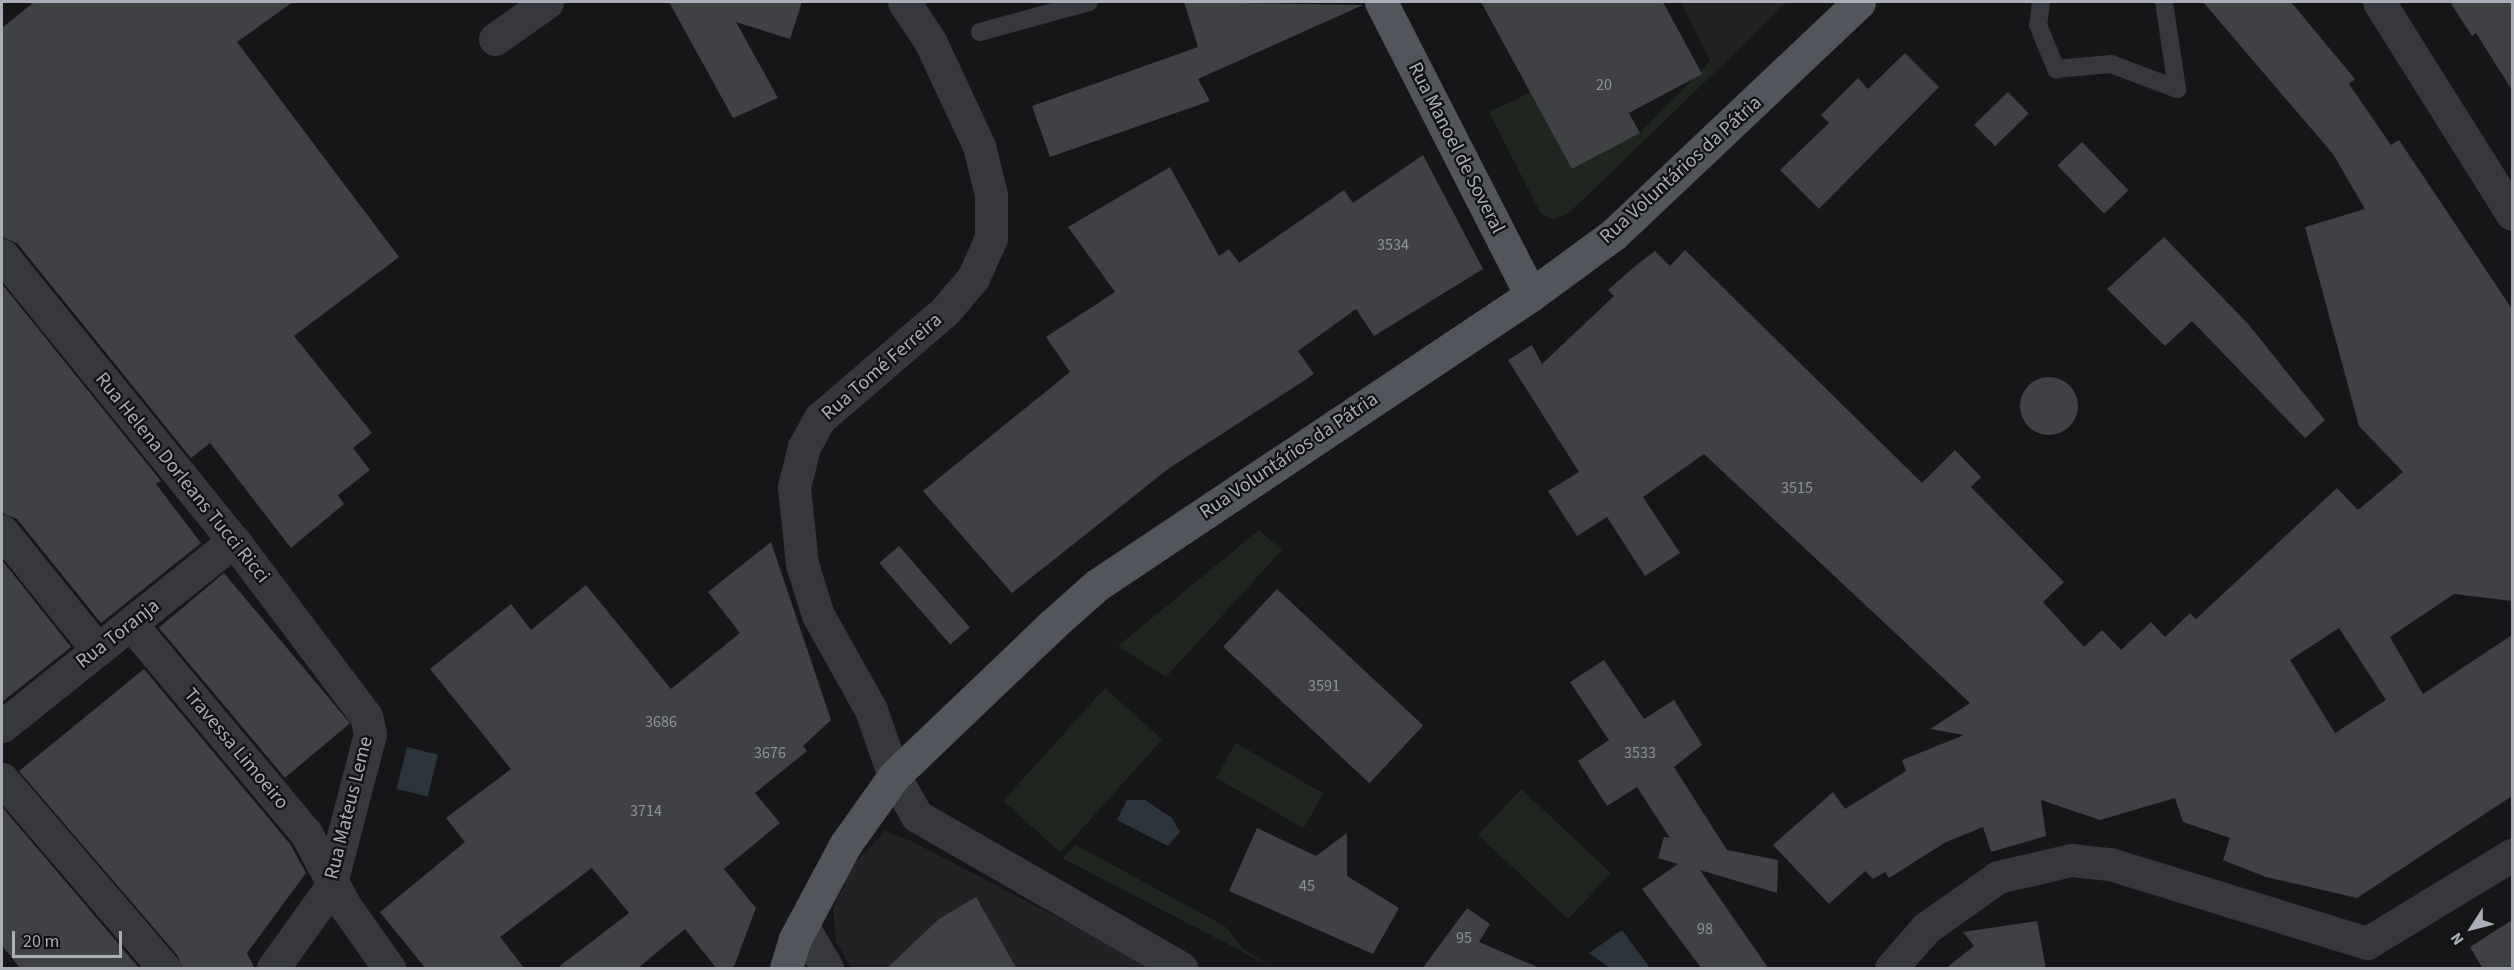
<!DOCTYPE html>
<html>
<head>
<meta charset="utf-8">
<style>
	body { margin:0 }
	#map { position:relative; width:2514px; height:970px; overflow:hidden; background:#161618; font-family:"Source Sans 3",sans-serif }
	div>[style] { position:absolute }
	.built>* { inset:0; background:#222225 }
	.green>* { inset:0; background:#1e261f; transform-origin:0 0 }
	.water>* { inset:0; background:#2c353c; transform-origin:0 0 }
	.building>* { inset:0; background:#404145; transform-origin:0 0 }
	.round { border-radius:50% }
	.lane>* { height:18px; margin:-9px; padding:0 9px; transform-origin:9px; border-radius:9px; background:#37383d }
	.street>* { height:33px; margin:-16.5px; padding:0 16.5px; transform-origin:16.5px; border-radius:16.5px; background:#37383d }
	.primary>* { height:33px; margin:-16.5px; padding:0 16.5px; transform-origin:16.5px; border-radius:16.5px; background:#53555c }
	span { translate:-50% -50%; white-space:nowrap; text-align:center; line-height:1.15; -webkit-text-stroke:4.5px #111113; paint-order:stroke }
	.number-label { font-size:16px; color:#8e929b }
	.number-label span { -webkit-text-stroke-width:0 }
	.street-label { font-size:20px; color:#a8adb8 }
	.frame { position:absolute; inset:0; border:3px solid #a8adb8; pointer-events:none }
	.north { position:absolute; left:2442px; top:898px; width:60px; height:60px; -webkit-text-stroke:4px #111113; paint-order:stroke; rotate:234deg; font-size:16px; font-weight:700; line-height:24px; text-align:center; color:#a8adb8 }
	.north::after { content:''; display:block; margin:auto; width:21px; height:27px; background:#a8adb8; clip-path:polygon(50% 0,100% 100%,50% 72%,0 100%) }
	.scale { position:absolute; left:12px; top:931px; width:110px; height:27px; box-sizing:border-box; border:3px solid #a8adb8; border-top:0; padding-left:8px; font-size:18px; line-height:21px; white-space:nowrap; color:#a8adb8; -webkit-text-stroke:4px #111113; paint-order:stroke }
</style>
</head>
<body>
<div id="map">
	<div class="built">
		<div style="clip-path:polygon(1681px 2px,1787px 2px,1715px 72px)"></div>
		<div style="clip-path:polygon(885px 831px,911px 841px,1155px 968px,851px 968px,836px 941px,833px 908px,854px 864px)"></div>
	</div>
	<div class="green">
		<div style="clip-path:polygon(1710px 61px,1715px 72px,1590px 193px,1566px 215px,1553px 219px,1541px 214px,1489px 112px,1531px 92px,1572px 169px,1640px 133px)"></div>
		<div style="clip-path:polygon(1259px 530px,1282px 550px,1166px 677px,1118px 646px)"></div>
		<div style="left:1105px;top:688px;width:77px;height:152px;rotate:42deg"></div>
		<div style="left:1236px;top:743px;width:101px;height:40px;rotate:30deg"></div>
		<div style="left:1521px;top:789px;width:123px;height:63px;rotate:43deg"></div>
		<div style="clip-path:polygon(1076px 845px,1226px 927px,1243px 949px,1274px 968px,1062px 858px)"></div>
	</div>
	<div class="water">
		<div style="left:407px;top:747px;width:32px;height:43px;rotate:14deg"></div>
		<div style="clip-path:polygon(1127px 800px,1145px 800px,1172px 818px,1180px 832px,1168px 846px,1117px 820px)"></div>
		<div style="clip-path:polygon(1622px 930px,1650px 968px,1610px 968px,1589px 953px)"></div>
	</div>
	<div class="building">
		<div style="clip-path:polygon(34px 2px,293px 2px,237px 42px,399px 257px,294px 336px,372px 433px,353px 448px,370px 470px,338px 495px,344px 504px,291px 548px,210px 443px,191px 458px,17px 243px,2px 237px,2px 28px)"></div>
		<div style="clip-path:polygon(669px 2px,802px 2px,790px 39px,736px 22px,778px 98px,733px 118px)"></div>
		<div style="clip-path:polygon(1184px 2px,1363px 5px,1198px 79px,1210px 101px,1050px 157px,1032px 106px,1198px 47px)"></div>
		<div style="clip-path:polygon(1481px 2px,1663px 2px,1702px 74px,1629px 113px,1640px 133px,1572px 169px)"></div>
		<div style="clip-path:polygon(evenodd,2203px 2px,2291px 2px,2355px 79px,2349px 84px,2391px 145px,2399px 140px,2512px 309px,2512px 601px,2454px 594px,2390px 637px,2423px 694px,2512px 635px,2512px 796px,2357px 898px,2266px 877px,2223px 860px,2230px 838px,2183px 822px,2175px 798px,2100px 820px,2041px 800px,2046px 836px,1991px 852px,1983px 827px,1946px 842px,1889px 878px,1885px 872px,1873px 879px,1865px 871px,1829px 904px,1773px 845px,1833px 792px,1845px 809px,1906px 771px,1902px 760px,1964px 735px,1930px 729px,1970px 703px,1704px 454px,1643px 497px,1680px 553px,1645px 576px,1607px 517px,1577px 536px,1548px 491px,1579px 472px,1508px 360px,1532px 345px,1542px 364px,1614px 296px,1608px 290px,1634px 267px,1655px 251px,1670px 266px,1685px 250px,1922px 483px,1955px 450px,1981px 477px,1971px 487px,2064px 582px,2043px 602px,2084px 647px,2102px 630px,2121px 650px,2151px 622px,2165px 637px,2190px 613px,2196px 619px,2337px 488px,2358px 510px,2403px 472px,2359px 426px,2305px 227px,2365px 209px,2333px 154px,2203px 2px,2339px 628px,2386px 700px,2335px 733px,2290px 660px,2339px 628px)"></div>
		<div style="clip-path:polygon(2450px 2px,2512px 2px,2512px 90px,2476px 33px,2472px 36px)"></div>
		<div style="clip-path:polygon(1905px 53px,1939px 87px,1819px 209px,1780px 170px,1829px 123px,1821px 115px,1858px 78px,1868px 89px)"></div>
		<div style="left:2008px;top:92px;width:30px;height:47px;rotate:46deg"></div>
		<div style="left:2082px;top:142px;width:67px;height:34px;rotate:46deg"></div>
		<div style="clip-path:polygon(1423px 155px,1483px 269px,1374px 336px,1356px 309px,1298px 351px,1314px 374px,1168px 469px,1012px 593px,923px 491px,1070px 372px,1046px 337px,1115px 292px,1068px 227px,1170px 167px,1219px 256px,1229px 249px,1239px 263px,1344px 190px,1353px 203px)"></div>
		<div style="clip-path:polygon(2164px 237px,2249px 325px,2325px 420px,2305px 438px,2192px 321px,2165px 346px,2107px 289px)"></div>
		<div style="clip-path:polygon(2px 284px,161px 481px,156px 484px,201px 543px,101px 623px,17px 519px,2px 513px)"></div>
		<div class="round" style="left:2020px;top:377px;width:58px;height:58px"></div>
		<div style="clip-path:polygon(771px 542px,831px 720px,803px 746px,807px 751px,755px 793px,780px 823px,724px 869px,756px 908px,733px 969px,717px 969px,685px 929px,637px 969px,556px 969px,629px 913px,592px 868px,500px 937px,525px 969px,426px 969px,380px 912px,465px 842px,446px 818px,511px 769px,430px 669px,511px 604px,531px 630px,586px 585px,671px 689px,740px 633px,708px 592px)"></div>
		<div style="left:899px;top:546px;width:108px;height:26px;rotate:49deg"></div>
		<div style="clip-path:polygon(2px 560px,71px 647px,2px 702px)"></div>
		<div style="left:224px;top:573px;width:196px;height:85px;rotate:50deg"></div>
		<div style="left:1277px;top:589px;width:200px;height:79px;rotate:43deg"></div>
		<div style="clip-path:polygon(1604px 660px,1644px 719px,1674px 700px,1702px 745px,1674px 767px,1727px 850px,1778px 860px,1777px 893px,1700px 870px,1769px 969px,1702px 969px,1642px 889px,1678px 864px,1658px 858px,1664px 837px,1670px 838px,1637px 787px,1607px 806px,1578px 761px,1609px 740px,1570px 682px)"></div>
		<div style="clip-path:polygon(144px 669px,290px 844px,306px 873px,247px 953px,255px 969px,182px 969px,178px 956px,19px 771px)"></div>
		<div style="clip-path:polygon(2px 807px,140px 969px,21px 969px,2px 946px)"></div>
		<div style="clip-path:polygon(1257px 828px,1316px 856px,1347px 833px,1347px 876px,1399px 908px,1373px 954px,1229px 891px)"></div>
		<div style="clip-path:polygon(976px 897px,1017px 969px,886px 969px,939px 919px)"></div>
		<div style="clip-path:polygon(1467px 908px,1490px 924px,1479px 942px,1542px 969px,1422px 969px)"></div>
		<div style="clip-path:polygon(2512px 920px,2512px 969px,2483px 969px,2470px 947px)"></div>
		<div style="clip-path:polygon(2037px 921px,2046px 969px,1945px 969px,1974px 946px,1963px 932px)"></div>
	</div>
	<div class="lane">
		<div style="left:2041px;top:2px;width:23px;rotate:97deg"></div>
		<div style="left:2038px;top:25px;width:48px;rotate:67.8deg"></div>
		<div style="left:2056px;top:69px;width:55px;rotate:-5.2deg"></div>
		<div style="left:2111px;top:64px;width:71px;rotate:20.7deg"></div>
		<div style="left:2164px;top:2px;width:88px;rotate:81.5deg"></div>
		<div style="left:980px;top:32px;width:113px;rotate:-15.4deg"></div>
	</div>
	<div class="street">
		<div style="left:904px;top:2px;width:47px;rotate:56.3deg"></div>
		<div style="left:930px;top:41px;width:116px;rotate:65deg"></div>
		<div style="left:979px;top:146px;width:50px;rotate:76.2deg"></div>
		<div style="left:991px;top:195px;width:43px;rotate:90deg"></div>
		<div style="left:991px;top:238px;width:44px;rotate:114.2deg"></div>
		<div style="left:973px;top:278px;width:43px;rotate:130.3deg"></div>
		<div style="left:945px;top:311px;width:165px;rotate:139.4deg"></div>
		<div style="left:820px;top:418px;width:33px;rotate:119deg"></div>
		<div style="left:804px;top:447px;width:41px;rotate:104deg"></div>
		<div style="left:794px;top:487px;width:77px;rotate:84.1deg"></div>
		<div style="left:802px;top:564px;width:53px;rotate:72.6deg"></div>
		<div style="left:818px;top:615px;width:109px;rotate:60.8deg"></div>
		<div style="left:871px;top:710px;width:70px;rotate:70.8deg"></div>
		<div style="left:894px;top:776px;width:46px;rotate:60.1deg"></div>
		<div style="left:917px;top:816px;width:305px;rotate:29.9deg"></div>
		<div style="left:2379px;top:2px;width:250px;rotate:57.9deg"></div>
		<div style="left:495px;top:39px;width:64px;rotate:-35.4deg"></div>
		<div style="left:2px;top:255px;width:368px;rotate:51deg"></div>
		<div style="left:234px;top:541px;width:219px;rotate:53deg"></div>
		<div style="left:366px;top:716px;width:18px;rotate:77deg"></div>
		<div style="left:370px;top:734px;width:161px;rotate:104.7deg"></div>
		<div style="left:329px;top:890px;width:96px;rotate:125.7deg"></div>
		<div style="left:2px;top:531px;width:151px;rotate:51.2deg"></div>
		<div style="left:131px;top:624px;width:273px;rotate:50.1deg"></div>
		<div style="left:306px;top:833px;width:83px;rotate:61.9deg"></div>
		<div style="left:345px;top:906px;width:76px;rotate:54.6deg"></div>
		<div style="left:2px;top:726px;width:297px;rotate:-38.6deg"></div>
		<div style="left:2px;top:779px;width:249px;rotate:49.4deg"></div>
		<div style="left:802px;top:925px;width:50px;rotate:59.8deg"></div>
		<div style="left:2367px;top:943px;width:170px;rotate:-31.3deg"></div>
		<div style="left:1891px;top:968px;width:53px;rotate:-48.8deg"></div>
		<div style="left:1926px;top:928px;width:88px;rotate:-35.3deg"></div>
		<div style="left:1998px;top:877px;width:75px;rotate:-13.1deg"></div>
		<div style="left:2071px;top:860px;width:39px;rotate:6deg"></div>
		<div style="left:2110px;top:864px;width:269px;rotate:17.1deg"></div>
	</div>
	<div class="primary">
		<div style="left:1381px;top:2px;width:329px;rotate:62.9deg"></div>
		<div style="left:786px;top:968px;width:30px;rotate:-73deg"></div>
		<div style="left:795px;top:939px;width:106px;rotate:-62deg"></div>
		<div style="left:845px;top:845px;width:85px;rotate:-54.6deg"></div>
		<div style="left:894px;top:776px;width:219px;rotate:-43.7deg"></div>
		<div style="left:1052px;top:625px;width:60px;rotate:-41.6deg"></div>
		<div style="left:1097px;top:585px;width:522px;rotate:-33.75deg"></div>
		<div style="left:1531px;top:295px;width:103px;rotate:-36.3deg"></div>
		<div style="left:1614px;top:234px;width:337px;rotate:-43.4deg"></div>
	</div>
	<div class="number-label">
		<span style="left:1604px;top:85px">20</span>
		<span style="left:1393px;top:245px">3534</span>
		<span style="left:1797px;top:488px">3515</span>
		<span style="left:1324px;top:686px">3591</span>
		<span style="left:661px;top:722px">3686</span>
		<span style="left:770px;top:753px">3676</span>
		<span style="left:1640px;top:753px">3533</span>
		<span style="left:646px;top:811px">3714</span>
		<span style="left:1307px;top:886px">45</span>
		<span style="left:1705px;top:929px">98</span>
		<span style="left:1464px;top:938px">95</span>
	</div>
	<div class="street-label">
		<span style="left:1456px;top:148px;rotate:63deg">Rua Manoel de Soveral</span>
		<span style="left:1681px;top:170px;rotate:-42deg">Rua Voluntários da Pátria</span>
		<span style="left:882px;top:367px;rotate:-41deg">Rua Tomé Ferreira</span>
		<span style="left:1289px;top:456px;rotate:-34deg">Rua Voluntários da Pátria</span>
		<span style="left:182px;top:478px;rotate:51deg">Rua Helena Dorleans Tucci Ricci</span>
		<span style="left:118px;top:634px;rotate:-38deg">Rua Toranja</span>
		<span style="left:236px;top:749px;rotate:50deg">Travessa Limoeiro</span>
		<span style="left:349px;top:808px;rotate:-76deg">Rua Mateus Leme</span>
	</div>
	<div class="frame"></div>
	<div class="north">N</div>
	<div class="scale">20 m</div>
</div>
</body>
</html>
